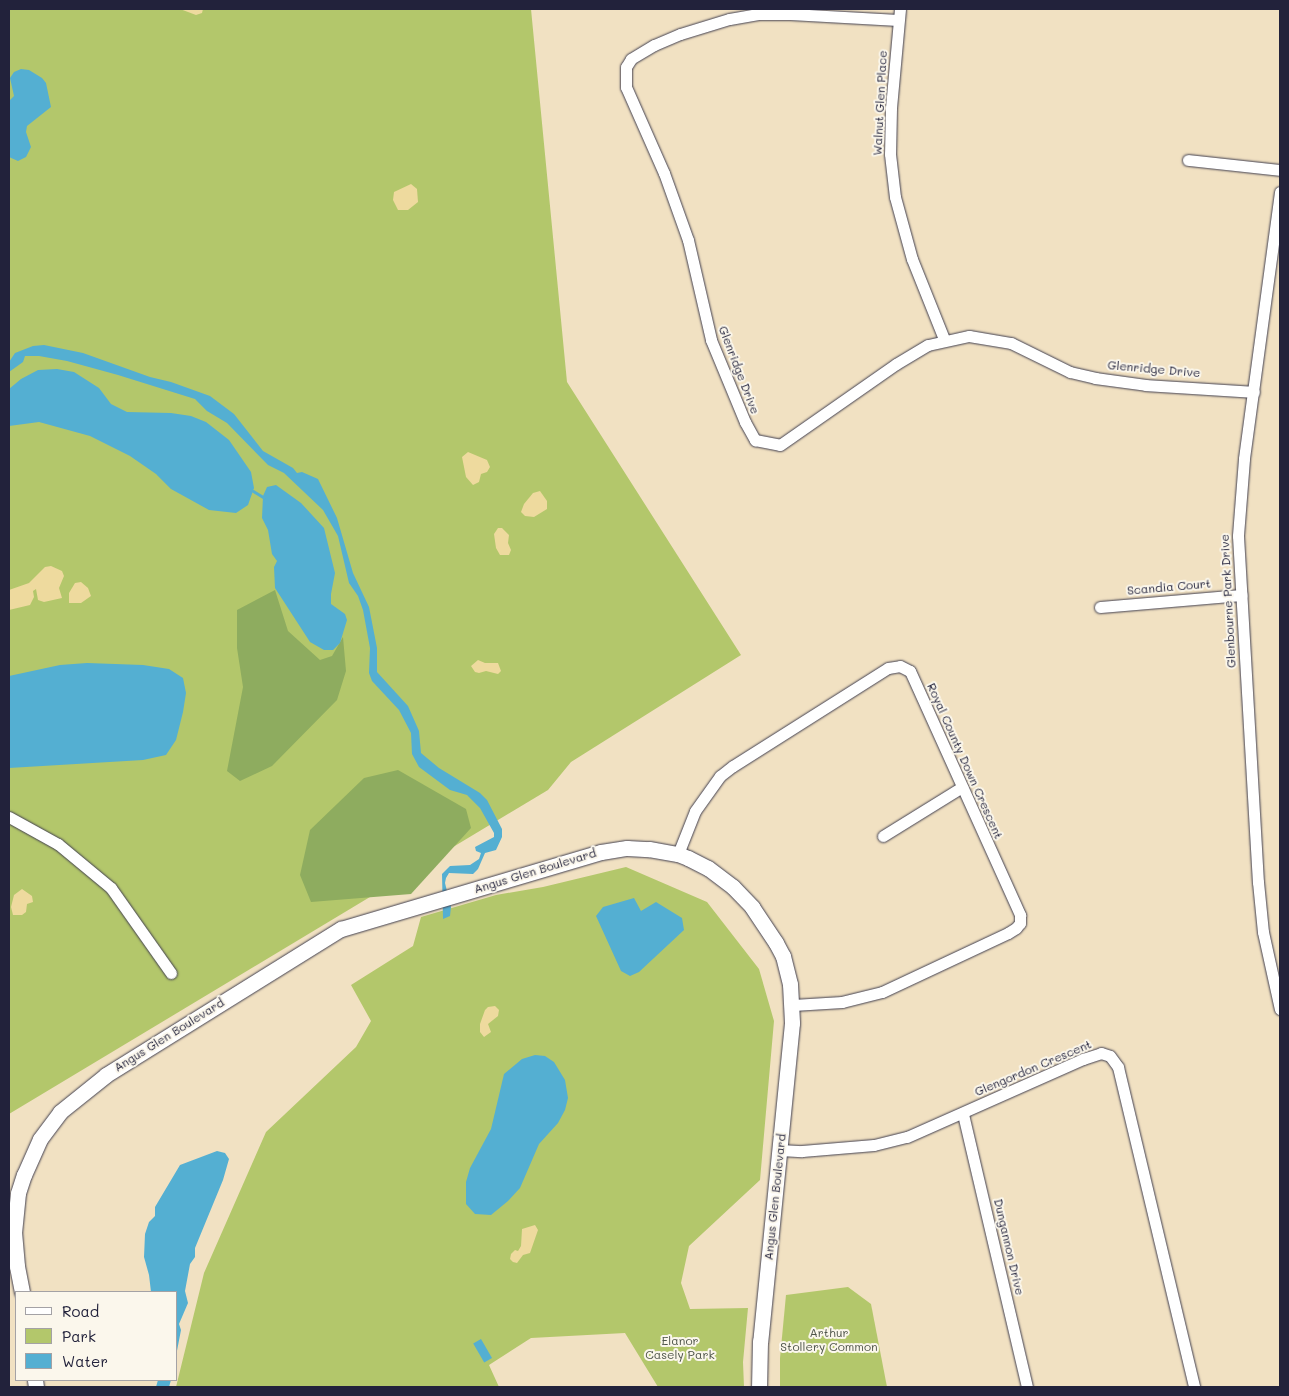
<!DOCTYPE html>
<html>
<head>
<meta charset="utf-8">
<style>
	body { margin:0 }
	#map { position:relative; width:1289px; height:1396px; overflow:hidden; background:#f1e1c2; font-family:Mali,sans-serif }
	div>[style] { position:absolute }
	.green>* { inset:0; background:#b3c76b }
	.forest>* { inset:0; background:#8eac5f }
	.sand>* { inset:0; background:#eeda9e }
	.water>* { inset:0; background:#54afd2; transform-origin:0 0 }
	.stream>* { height:3px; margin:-1.5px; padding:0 1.5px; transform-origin:1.5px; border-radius:1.5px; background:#54afd2 }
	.roads { filter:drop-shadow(0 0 1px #413f4f) drop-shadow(0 0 1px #413f4f) }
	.street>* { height:11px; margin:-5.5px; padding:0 5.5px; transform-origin:5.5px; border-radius:5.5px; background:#fff }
	.secondary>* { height:15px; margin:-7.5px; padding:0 7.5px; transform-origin:7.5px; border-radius:7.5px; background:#fff }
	span { translate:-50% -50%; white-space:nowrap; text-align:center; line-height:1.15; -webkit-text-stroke:4px #fbf7ec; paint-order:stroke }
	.street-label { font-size:12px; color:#22223b }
	.park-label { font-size:12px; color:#4e5449 }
	.frame { position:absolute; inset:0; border:10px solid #22223b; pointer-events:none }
	.legend { position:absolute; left:15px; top:1291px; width:162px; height:90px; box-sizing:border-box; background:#fbf7ec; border:1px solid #a4a2a5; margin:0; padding:6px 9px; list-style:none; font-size:15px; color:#22223b }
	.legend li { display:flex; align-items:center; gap:10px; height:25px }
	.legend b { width:25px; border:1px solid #a4a2a5 }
</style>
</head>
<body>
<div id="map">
	<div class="green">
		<div style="clip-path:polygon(9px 9px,531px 9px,567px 382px,741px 655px,571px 762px,548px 790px,9px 1114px)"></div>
		<div style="clip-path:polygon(626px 867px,707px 902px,759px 969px,774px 1021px,760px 1180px,689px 1246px,681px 1283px,690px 1309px,748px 1308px,743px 1362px,744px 1387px,658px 1387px,625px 1333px,531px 1338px,489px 1365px,499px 1387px,176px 1387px,204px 1273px,266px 1132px,356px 1047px,371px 1021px,351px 985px,413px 946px,421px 917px,496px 895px,543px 887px)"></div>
		<div style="clip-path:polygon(848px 1287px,871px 1304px,887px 1387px,780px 1387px,780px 1358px,786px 1295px)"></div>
	</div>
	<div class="forest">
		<div style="clip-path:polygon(275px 590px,288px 631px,320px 660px,332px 656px,343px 637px,346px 671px,337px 700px,272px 766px,240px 781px,227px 771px,243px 687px,237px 648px,237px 610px)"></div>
		<div style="clip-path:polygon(398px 770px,466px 809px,471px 828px,411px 894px,311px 902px,300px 875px,310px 830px,364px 778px)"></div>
	</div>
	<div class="sand">
		<div style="clip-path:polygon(180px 9px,203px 9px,202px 13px,196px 15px)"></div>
		<div style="clip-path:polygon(411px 184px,417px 189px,418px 202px,408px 210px,398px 210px,393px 200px,394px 192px)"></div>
		<div style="clip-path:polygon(468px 452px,487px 460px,490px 467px,487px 472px,481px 474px,479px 482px,473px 485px,466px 477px,462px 457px)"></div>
		<div style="clip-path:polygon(540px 491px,547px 501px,547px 509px,534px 517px,525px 516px,521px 512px,524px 504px,533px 493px)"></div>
		<div style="clip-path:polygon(498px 528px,502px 528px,509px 535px,508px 543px,511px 550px,509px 555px,500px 555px,496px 548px,494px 534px)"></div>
		<div style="clip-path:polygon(51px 566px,62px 571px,64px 576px,59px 588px,62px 598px,44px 602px,38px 600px,36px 589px,33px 591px,34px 597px,30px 605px,9px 610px,9px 590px,29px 583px,45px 567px)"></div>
		<div style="clip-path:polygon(81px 582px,88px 588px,91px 596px,81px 603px,69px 603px,69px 593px,75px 583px)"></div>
		<div style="clip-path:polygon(478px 660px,485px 663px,498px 663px,501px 671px,498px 674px,486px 671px,479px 673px,475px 672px,471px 666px)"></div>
		<div style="clip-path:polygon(22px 889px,32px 896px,33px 902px,27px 904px,26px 912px,22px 915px,13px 915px,11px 907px,14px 895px)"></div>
		<div style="clip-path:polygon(495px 1006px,499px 1010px,498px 1016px,488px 1024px,491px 1032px,484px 1037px,480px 1032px,480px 1024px,485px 1010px,488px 1007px)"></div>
		<div style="clip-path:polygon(535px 1225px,538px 1230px,530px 1253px,523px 1255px,517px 1263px,513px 1262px,510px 1259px,511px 1254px,515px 1250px,518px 1251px,521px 1246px,522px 1229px)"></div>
	</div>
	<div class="water">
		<div style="clip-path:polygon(21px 69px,29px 70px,42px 78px,46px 83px,51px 107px,27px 126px,26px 132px,31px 147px,26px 157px,18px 161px,9px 157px,9px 101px,14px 96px,10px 78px,14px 72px)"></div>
		<div style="clip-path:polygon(44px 345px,83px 353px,150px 377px,171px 382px,210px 396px,234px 414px,263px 451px,293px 468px,297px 473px,302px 472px,318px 479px,337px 518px,353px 573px,369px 607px,377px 648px,377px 672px,408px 706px,419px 731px,421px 753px,439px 768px,480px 793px,487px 800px,502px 829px,502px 837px,496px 850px,485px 853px,478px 869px,473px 874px,449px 873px,446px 878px,445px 883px,451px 907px,450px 916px,443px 919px,442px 874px,450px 866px,470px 865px,479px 859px,481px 853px,476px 851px,475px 847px,494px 837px,494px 833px,480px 808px,467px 795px,450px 790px,419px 767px,412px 754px,411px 733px,399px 710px,372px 681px,369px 673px,370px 648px,363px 610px,358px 596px,349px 583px,338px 536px,323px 510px,284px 473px,268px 465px,227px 423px,207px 411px,195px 399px,118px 375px,67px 361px,39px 356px,25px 356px,23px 362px,9px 372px,9px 362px,15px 353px,33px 346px)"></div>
		<div style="clip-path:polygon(57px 369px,74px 372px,99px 388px,111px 404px,127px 412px,171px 413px,191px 416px,206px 422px,229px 440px,251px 472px,254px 488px,248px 505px,236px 513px,209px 510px,171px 489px,156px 474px,130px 456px,90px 436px,39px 422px,9px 426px,9px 389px,21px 379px,38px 370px)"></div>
		<div style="clip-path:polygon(276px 485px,301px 503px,324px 528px,335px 573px,331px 594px,331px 604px,345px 614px,347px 620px,340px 643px,333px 650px,324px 650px,310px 642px,275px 588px,274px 567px,277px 561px,272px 554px,268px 530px,262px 518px,263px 496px,267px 487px)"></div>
		<div style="clip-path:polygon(87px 663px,143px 665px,169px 669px,183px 678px,186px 693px,183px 712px,176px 740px,166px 755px,143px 760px,9px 768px,9px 676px,60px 665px)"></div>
		<div style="clip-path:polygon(634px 898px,641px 911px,656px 902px,682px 918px,684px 930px,639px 972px,630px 976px,621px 971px,596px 916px,603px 907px)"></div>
		<div style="clip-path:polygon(535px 1055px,545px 1056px,554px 1062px,565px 1080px,568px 1098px,565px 1110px,558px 1123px,539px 1144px,520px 1188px,508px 1201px,491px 1215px,475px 1214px,466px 1204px,466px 1182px,470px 1168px,491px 1129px,504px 1074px,522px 1059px)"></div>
		<div style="clip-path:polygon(217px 1151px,225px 1153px,229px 1159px,223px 1180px,195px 1248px,195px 1257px,190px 1264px,185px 1291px,188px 1303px,179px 1324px,181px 1330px,176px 1356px,176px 1292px,151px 1292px,149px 1275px,144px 1257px,145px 1234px,149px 1222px,155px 1216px,155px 1207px,180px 1165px)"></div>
		<div style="left:481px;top:1339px;width:22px;height:9px;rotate:60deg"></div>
		<div style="clip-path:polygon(158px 1380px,171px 1380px,169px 1387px,156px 1387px)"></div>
	</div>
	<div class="stream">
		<div style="left:253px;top:491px;width:12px;rotate:31deg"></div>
	</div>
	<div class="roads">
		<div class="street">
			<div style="left:900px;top:9px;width:99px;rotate:95.2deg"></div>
			<div style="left:891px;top:108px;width:46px;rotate:91.2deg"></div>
			<div style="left:890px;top:154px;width:43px;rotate:83.4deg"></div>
			<div style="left:895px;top:197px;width:64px;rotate:74.7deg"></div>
			<div style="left:912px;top:259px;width:86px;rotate:68.2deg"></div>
			<div style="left:898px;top:20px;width:108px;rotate:-176.8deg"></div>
			<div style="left:790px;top:14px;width:32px;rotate:180deg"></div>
			<div style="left:758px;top:14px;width:29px;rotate:170deg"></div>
			<div style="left:729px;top:19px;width:51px;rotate:163deg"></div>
			<div style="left:680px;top:34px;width:28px;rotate:157deg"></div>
			<div style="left:654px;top:45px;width:27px;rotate:149deg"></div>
			<div style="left:631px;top:59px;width:9px;rotate:122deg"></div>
			<div style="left:626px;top:67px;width:20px;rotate:90deg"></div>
			<div style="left:626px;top:87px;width:94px;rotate:66.2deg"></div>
			<div style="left:664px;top:173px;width:71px;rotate:70.3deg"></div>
			<div style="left:688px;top:240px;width:103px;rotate:77deg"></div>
			<div style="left:711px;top:340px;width:89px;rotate:67.5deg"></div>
			<div style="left:745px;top:422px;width:21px;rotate:61deg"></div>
			<div style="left:755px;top:440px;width:25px;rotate:11deg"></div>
			<div style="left:780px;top:445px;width:141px;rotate:-34.9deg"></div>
			<div style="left:896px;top:364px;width:37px;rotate:-31deg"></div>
			<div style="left:928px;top:345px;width:42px;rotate:-12.4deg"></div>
			<div style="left:969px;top:336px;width:43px;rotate:9.5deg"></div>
			<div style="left:1011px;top:343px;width:66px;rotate:26.2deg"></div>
			<div style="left:1070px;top:372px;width:26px;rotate:13deg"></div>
			<div style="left:1095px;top:378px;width:51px;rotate:7.8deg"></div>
			<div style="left:1146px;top:385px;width:108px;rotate:3.7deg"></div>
			<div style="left:1188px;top:160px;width:93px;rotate:6.2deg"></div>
			<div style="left:1280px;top:192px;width:269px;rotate:97.7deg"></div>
			<div style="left:1244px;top:459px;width:77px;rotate:94.5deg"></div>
			<div style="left:1238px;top:536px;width:347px;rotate:86.7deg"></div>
			<div style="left:1258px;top:882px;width:50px;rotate:84.3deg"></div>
			<div style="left:1263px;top:932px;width:79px;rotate:77.6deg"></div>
			<div style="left:1100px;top:607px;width:142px;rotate:-4.9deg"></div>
			<div style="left:9px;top:817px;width:56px;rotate:28.9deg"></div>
			<div style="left:58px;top:844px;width:69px;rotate:39.7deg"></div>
			<div style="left:111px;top:888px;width:104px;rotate:54.8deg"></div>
			<div style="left:883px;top:836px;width:93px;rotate:-31.8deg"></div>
			<div style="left:678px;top:854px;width:46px;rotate:-68.4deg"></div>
			<div style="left:695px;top:811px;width:43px;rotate:-54.5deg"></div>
			<div style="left:720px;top:776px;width:16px;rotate:-38deg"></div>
			<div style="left:733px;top:766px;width:183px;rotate:-32.3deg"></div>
			<div style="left:888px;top:668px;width:12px;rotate:-9deg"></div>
			<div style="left:900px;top:666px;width:11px;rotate:27deg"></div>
			<div style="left:910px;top:671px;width:268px;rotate:65.7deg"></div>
			<div style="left:1020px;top:915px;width:8px;rotate:90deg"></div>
			<div style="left:1020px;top:923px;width:6px;rotate:129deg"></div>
			<div style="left:1016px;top:928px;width:9px;rotate:148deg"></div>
			<div style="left:1008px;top:933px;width:139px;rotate:154.9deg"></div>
			<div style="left:882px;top:992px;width:41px;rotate:166deg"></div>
			<div style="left:842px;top:1002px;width:49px;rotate:176.5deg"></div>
			<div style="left:963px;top:1114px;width:280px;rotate:76.8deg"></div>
			<div style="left:780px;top:1150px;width:22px;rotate:3deg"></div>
			<div style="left:802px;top:1151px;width:72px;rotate:-4.8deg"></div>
			<div style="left:874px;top:1145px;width:34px;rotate:-14deg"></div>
			<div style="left:907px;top:1137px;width:193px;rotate:-23.9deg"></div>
			<div style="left:1083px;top:1059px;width:19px;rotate:-18deg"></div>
			<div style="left:1101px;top:1053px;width:9px;rotate:18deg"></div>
			<div style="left:1110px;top:1056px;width:14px;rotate:54deg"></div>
			<div style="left:1118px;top:1067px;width:329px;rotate:76.6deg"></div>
		</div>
		<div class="secondary">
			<div style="left:22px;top:1292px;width:26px;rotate:-101deg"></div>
			<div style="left:17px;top:1266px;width:33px;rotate:-95deg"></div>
			<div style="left:14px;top:1233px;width:40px;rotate:-84.3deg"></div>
			<div style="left:18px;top:1193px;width:19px;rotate:-72deg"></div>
			<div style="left:24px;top:1175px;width:39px;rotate:-66deg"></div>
			<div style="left:40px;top:1139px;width:34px;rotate:-53deg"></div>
			<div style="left:60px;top:1112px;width:59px;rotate:-38.8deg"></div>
			<div style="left:106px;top:1075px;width:277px;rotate:-31.9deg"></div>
			<div style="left:341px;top:929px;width:271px;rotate:-16.5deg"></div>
			<div style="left:601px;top:852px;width:26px;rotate:-9deg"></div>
			<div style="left:627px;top:848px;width:22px;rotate:3deg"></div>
			<div style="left:649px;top:849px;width:29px;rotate:10deg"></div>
			<div style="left:678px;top:854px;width:11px;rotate:22deg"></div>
			<div style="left:688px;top:858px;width:22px;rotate:27deg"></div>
			<div style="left:708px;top:868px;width:31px;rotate:37deg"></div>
			<div style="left:733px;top:887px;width:28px;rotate:46deg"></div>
			<div style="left:752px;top:907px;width:43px;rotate:56.3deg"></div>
			<div style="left:776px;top:943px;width:15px;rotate:62deg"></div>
			<div style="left:783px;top:956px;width:29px;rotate:76deg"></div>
			<div style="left:790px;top:984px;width:39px;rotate:87deg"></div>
			<div style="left:792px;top:1023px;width:320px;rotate:95.7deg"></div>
			<div style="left:760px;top:1341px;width:46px;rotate:91.2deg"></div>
			<div style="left:35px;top:1380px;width:7px;rotate:82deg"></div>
		</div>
	</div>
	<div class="street-label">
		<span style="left:880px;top:103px;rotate:-87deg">Walnut Glen Place</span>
		<span style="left:1154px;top:369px;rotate:5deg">Glenridge Drive</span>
		<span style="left:739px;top:370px;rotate:69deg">Glenridge Drive</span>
		<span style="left:1169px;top:587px;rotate:-5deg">Scandia Court</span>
		<span style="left:1228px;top:601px;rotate:-93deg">Glenbourne Park Drive</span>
		<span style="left:965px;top:761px;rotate:66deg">Royal County Down Crescent</span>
		<span style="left:535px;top:871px;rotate:-17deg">Angus Glen Boulevard</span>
		<span style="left:169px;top:1035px;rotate:-32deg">Angus Glen Boulevard</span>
		<span style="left:1033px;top:1068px;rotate:-23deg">Glengordon Crescent</span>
		<span style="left:775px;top:1197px;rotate:-84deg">Angus Glen Boulevard</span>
		<span style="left:1009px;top:1247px;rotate:77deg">Dungannon Drive</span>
	</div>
	<div class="park-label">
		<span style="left:829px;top:1340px">Arthur<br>Stollery Common</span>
		<span style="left:680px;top:1348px">Elanor<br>Casely Park</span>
	</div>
	<div class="frame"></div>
	<ul class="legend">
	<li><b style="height:6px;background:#fff"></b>Road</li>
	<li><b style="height:14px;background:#b3c76b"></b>Park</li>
	<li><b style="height:14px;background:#54afd2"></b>Water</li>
	</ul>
</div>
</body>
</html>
